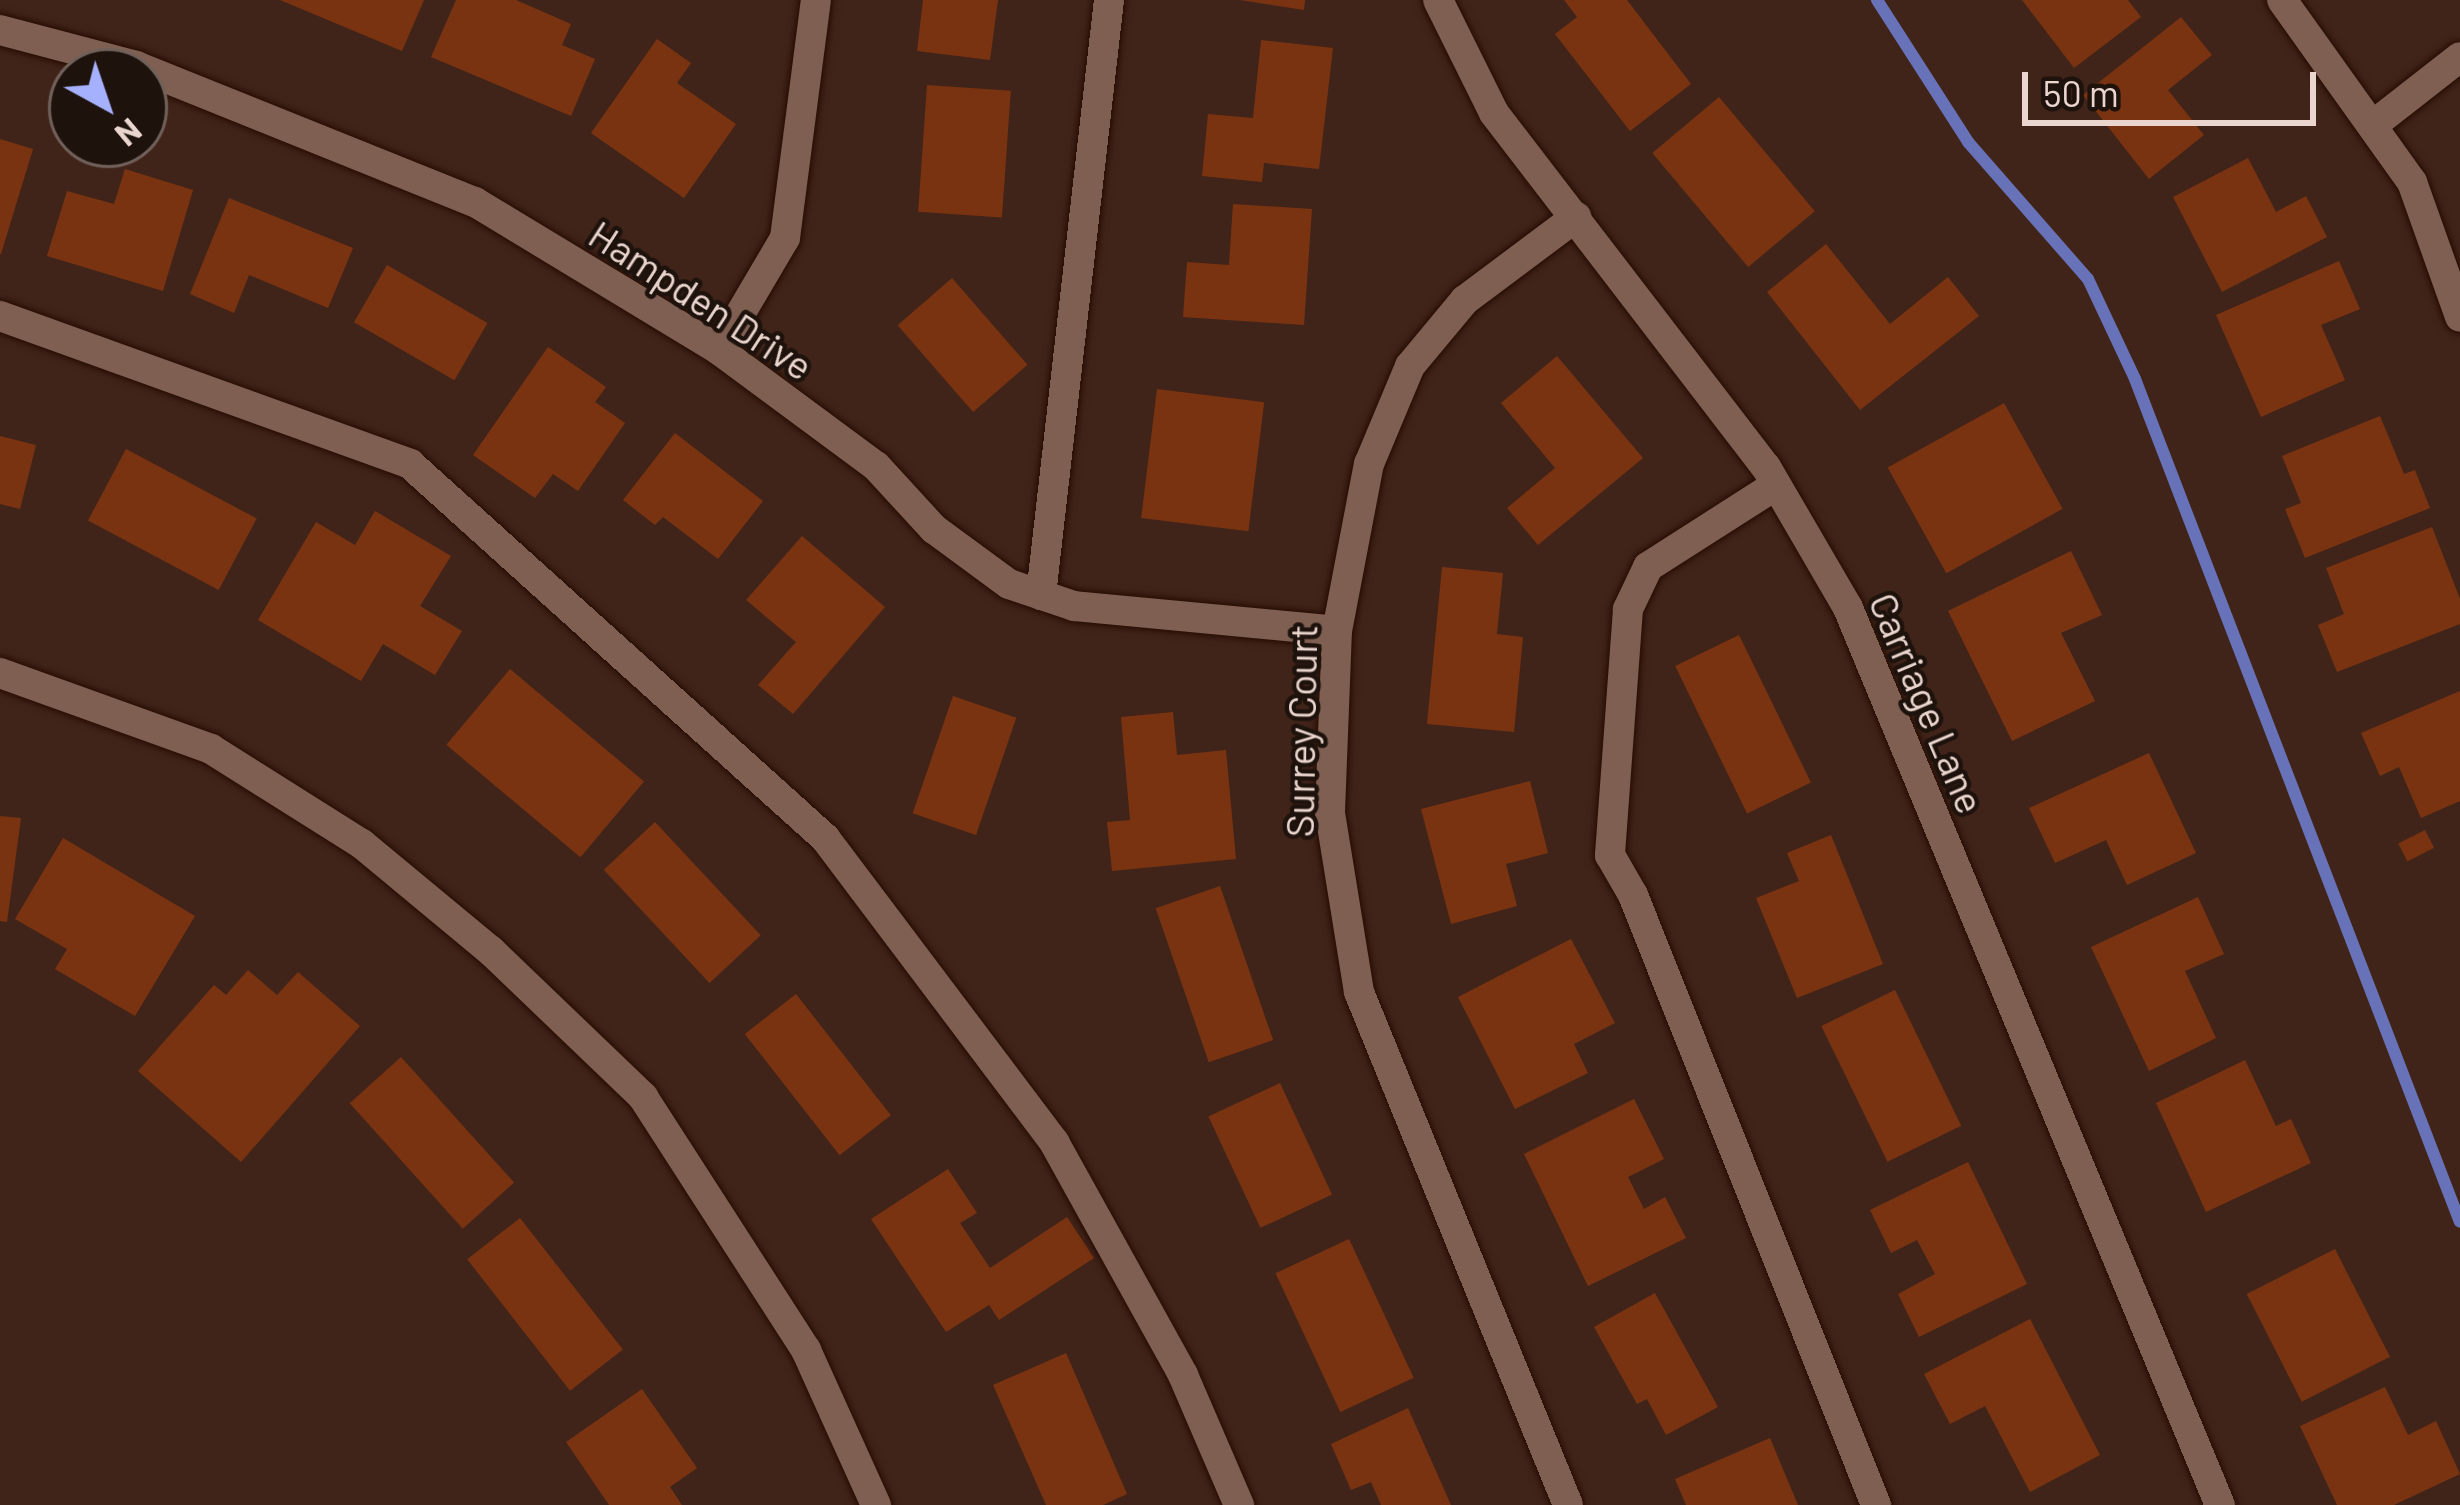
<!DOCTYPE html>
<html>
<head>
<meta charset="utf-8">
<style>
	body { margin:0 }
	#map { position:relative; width:2460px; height:1505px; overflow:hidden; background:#412419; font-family:Barlow,sans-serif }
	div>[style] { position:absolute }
	.stream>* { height:12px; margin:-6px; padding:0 6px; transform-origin:6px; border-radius:6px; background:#6872b8 }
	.building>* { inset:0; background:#7a3311; transform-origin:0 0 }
	.roads { filter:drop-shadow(0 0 3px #260c03) drop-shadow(0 0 3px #260c03) }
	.minor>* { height:30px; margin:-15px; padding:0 15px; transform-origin:15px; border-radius:15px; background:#7f5f51 }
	span { translate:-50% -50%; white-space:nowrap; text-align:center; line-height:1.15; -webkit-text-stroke:9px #1e120c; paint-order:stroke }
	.street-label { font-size:39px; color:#ead6cf }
	.north { position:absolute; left:48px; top:48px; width:120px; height:120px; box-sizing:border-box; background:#1e120c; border:3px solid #70605a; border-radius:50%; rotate:140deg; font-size:33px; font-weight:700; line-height:48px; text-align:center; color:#ead6cf }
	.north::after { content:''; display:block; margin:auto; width:42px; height:54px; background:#a5b1fc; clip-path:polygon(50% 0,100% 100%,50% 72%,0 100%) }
	.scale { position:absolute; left:2022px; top:72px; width:294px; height:54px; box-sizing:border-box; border:6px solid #ead6cf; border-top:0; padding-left:15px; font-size:36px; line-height:42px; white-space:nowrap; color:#ead6cf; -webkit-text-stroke:9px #1e120c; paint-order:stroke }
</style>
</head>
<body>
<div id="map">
	<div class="stream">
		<div style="left:1877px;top:0;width:169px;rotate:57.3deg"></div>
		<div style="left:1968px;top:142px;width:182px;rotate:48.8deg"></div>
		<div style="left:2088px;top:279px;width:110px;rotate:64.8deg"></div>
		<div style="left:2135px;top:379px;width:903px;rotate:68.92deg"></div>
	</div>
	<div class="building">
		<div style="clip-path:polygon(280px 0,424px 0,402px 51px)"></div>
		<div style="clip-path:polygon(456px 0,516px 0,571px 24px,562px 45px,595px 59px,571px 116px,431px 57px)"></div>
		<div style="clip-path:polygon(923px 0,998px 0,990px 60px,917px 51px)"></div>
		<div style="clip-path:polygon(1240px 0,1305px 0,1304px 10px)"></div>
		<div style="clip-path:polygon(1564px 0,1627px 0,1691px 84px,1630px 131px,1555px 34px,1577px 17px)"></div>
		<div style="clip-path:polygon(2022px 0,2128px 0,2141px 17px,2074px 68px)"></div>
		<div style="clip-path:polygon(2181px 17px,2212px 55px,2168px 90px,2204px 135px,2149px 179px,2083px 95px)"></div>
		<div style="clip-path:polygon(657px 39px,691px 63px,677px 83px,736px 124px,684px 198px,591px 133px)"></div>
		<div style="clip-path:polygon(1261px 40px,1333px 48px,1319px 169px,1264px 163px,1262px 182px,1202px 176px,1208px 114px,1253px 118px)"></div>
		<div style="left:927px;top:85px;width:84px;height:127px;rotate:4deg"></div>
		<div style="left:1719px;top:97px;width:149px;height:87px;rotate:50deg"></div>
		<div style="clip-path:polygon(0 139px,33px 149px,1px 254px,0 254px)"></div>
		<div style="clip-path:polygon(2248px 158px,2276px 212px,2306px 196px,2327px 237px,2222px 292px,2173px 197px)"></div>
		<div style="clip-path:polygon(125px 169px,193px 190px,163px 291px,47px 256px,67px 191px,114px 204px)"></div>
		<div style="clip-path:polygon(229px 198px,353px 248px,328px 308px,249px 275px,234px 313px,190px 294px)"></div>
		<div style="clip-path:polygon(1233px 204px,1312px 209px,1304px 325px,1183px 317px,1187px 262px,1229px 265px)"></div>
		<div style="clip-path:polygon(1826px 244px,1890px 324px,1948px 277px,1979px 316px,1860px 410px,1767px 292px)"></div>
		<div style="clip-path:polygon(2339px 261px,2360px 309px,2321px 325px,2345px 380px,2261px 417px,2216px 315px)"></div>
		<div style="left:387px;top:265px;width:116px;height:66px;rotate:30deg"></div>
		<div style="left:952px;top:278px;width:115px;height:72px;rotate:49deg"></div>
		<div style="clip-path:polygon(548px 347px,606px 387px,595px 402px,625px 423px,578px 491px,553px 474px,535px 498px,473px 455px)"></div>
		<div style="clip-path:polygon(1557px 356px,1643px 458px,1538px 545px,1507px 508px,1555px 468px,1501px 403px)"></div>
		<div style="left:1157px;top:389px;width:108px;height:130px;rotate:7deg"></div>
		<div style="left:2004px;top:403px;width:121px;height:133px;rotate:61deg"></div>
		<div style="clip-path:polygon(2380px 416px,2404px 474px,2415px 470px,2430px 508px,2305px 558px,2285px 509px,2301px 503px,2282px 456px)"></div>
		<div style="clip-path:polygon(675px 433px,763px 501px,718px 559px,663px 517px,655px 525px,623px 500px)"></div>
		<div style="clip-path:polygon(0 436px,36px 445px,20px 509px,0 504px)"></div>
		<div style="left:126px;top:449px;width:148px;height:81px;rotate:28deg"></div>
		<div style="clip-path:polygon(375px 511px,451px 556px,420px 606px,462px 631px,435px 675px,383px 644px,361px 681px,258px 620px,316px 522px,355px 545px)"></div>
		<div style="clip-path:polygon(2432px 527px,2460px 599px,2460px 624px,2337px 672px,2318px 625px,2344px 614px,2326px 568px)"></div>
		<div style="clip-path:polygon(802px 536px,885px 607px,793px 714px,758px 685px,796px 642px,746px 600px)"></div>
		<div style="clip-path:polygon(2071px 551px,2102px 615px,2061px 633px,2095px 701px,2012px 741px,1948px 611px)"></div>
		<div style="clip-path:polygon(1442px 567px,1503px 573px,1497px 634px,1523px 637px,1514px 732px,1427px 724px)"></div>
		<div style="left:1739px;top:635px;width:164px;height:71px;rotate:64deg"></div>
		<div style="left:510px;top:669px;width:175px;height:99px;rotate:40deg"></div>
		<div style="clip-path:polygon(2460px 691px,2460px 801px,2421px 818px,2399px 767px,2380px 776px,2361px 733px)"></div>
		<div style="left:953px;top:696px;width:67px;height:124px;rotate:19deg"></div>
		<div style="clip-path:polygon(1173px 712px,1177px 755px,1226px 750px,1236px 859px,1112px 871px,1107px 822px,1130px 820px,1121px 717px)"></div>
		<div style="clip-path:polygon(2149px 753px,2196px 853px,2127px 885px,2106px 840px,2055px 863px,2029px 808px)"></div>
		<div style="clip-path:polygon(1530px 781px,1548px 853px,1506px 864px,1517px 906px,1451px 924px,1421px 809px)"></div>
		<div style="clip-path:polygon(0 816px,21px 818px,7px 922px,0 921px)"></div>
		<div style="left:655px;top:822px;width:155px;height:70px;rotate:47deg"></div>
		<div style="left:2425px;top:830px;width:20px;height:30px;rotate:63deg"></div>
		<div style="clip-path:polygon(1831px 835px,1883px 964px,1797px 998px,1756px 898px,1799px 881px,1787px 853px)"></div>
		<div style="clip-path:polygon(63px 838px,195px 916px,135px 1016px,55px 969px,67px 949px,15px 919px)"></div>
		<div style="left:1220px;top:886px;width:163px;height:68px;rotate:71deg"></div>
		<div style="clip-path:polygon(2198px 897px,2224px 954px,2185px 971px,2216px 1038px,2149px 1071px,2091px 947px)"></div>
		<div style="clip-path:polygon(1571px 939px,1615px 1023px,1574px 1044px,1588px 1073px,1515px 1109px,1458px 997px)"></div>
		<div style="clip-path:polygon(248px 970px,277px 995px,298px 972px,360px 1026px,241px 1162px,138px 1071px,214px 985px,226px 995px)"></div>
		<div style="left:1895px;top:990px;width:151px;height:82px;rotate:64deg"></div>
		<div style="left:796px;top:994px;width:154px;height:65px;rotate:52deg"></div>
		<div style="left:401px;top:1057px;width:169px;height:69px;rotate:48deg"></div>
		<div style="clip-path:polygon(2245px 1060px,2276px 1126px,2291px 1119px,2311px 1163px,2206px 1212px,2156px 1103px)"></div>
		<div style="left:1280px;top:1083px;width:123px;height:79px;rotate:65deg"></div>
		<div style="clip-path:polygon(1634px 1099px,1664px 1159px,1628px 1177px,1644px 1209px,1665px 1197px,1686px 1238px,1588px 1286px,1524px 1154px)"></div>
		<div style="clip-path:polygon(1968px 1162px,2027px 1284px,1919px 1337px,1898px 1294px,1935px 1274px,1917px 1240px,1891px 1253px,1870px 1210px)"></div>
		<div style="clip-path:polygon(948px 1169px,977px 1213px,960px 1223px,990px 1268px,1067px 1217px,1094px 1258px,999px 1320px,989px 1305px,946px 1332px,871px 1219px)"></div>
		<div style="left:520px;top:1218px;width:167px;height:67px;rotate:52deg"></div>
		<div style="left:1349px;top:1239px;width:153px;height:81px;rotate:65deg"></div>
		<div style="left:2335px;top:1249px;width:121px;height:99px;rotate:63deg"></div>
		<div style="clip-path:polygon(1655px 1293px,1718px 1407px,1666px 1435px,1647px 1399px,1637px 1404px,1594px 1327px)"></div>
		<div style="clip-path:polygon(2030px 1319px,2100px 1455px,2030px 1492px,1985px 1406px,1950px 1424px,1924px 1374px)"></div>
		<div style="clip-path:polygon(1066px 1353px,1127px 1494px,1103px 1505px,1046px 1505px,993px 1385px)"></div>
		<div style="clip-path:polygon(2385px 1387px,2408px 1435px,2436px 1421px,2460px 1474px,2394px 1505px,2337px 1505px,2300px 1426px)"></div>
		<div style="clip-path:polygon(642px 1389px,697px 1468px,670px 1487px,682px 1505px,609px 1505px,566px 1442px)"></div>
		<div style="clip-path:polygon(1408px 1408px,1451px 1505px,1381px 1505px,1371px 1482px,1351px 1490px,1331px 1444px)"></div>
		<div style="clip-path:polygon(1770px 1438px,1798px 1505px,1686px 1505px,1675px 1479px)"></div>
	</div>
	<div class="roads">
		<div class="minor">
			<div style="left:1438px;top:0;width:126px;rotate:63.6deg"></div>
			<div style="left:1494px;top:113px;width:446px;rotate:52.5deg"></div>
			<div style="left:1766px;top:467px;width:163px;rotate:59.8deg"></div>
			<div style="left:1848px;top:608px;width:971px;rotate:67.48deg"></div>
			<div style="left:2282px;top:0;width:224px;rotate:54.5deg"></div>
			<div style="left:2412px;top:182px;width:143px;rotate:70.4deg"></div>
			<div style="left:0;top:30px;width:141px;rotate:14.8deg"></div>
			<div style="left:136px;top:66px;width:365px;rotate:21.9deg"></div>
			<div style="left:475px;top:202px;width:285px;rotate:31.2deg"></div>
			<div style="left:719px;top:350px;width:195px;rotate:36.5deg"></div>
			<div style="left:876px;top:466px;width:86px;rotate:47.4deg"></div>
			<div style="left:934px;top:529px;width:93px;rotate:36.3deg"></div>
			<div style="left:1009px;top:584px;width:69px;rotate:18.7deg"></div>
			<div style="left:1074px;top:606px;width:264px;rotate:5.4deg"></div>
			<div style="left:2373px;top:125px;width:110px;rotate:-38deg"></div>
			<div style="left:0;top:316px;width:436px;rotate:19.8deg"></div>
			<div style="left:410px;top:464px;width:559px;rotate:42.03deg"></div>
			<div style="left:825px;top:838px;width:381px;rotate:53deg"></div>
			<div style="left:1054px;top:1142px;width:266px;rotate:61deg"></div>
			<div style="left:1183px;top:1375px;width:142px;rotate:66.7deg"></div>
			<div style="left:719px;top:350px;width:130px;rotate:-59.5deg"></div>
			<div style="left:785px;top:238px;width:240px;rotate:-82.6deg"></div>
			<div style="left:1776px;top:485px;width:152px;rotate:147.4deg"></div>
			<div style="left:1648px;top:567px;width:47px;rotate:115.5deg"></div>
			<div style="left:1628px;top:609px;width:247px;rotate:94.2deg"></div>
			<div style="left:1610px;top:855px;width:46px;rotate:60.1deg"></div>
			<div style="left:1633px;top:895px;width:657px;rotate:68.28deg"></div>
			<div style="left:1041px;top:595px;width:599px;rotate:-83.48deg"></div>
			<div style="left:0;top:673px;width:224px;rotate:19.8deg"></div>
			<div style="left:211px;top:749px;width:178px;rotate:32.2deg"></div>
			<div style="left:362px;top:844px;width:168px;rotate:39.7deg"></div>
			<div style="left:491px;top:951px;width:211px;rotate:43.8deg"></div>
			<div style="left:643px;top:1097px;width:301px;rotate:57.2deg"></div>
			<div style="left:806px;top:1350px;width:170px;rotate:65.7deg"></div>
			<div style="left:1568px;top:1505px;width:554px;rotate:-112.17deg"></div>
			<div style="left:1359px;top:992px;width:182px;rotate:-99.2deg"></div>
			<div style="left:1330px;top:812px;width:181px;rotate:-87.8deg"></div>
			<div style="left:1337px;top:631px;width:170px;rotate:-79.2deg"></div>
			<div style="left:1369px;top:464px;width:106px;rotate:-67.3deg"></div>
			<div style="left:1410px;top:366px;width:86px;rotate:-50.2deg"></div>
			<div style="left:1465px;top:300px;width:139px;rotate:-36.8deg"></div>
		</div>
	</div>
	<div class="street-label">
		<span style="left:701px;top:300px;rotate:33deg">Hampden Drive</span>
		<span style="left:1927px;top:703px;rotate:67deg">Carriage Lane</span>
		<span style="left:1301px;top:731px;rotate:-89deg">Surrey Court</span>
	</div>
	<div class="north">N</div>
	<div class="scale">50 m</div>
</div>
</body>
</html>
